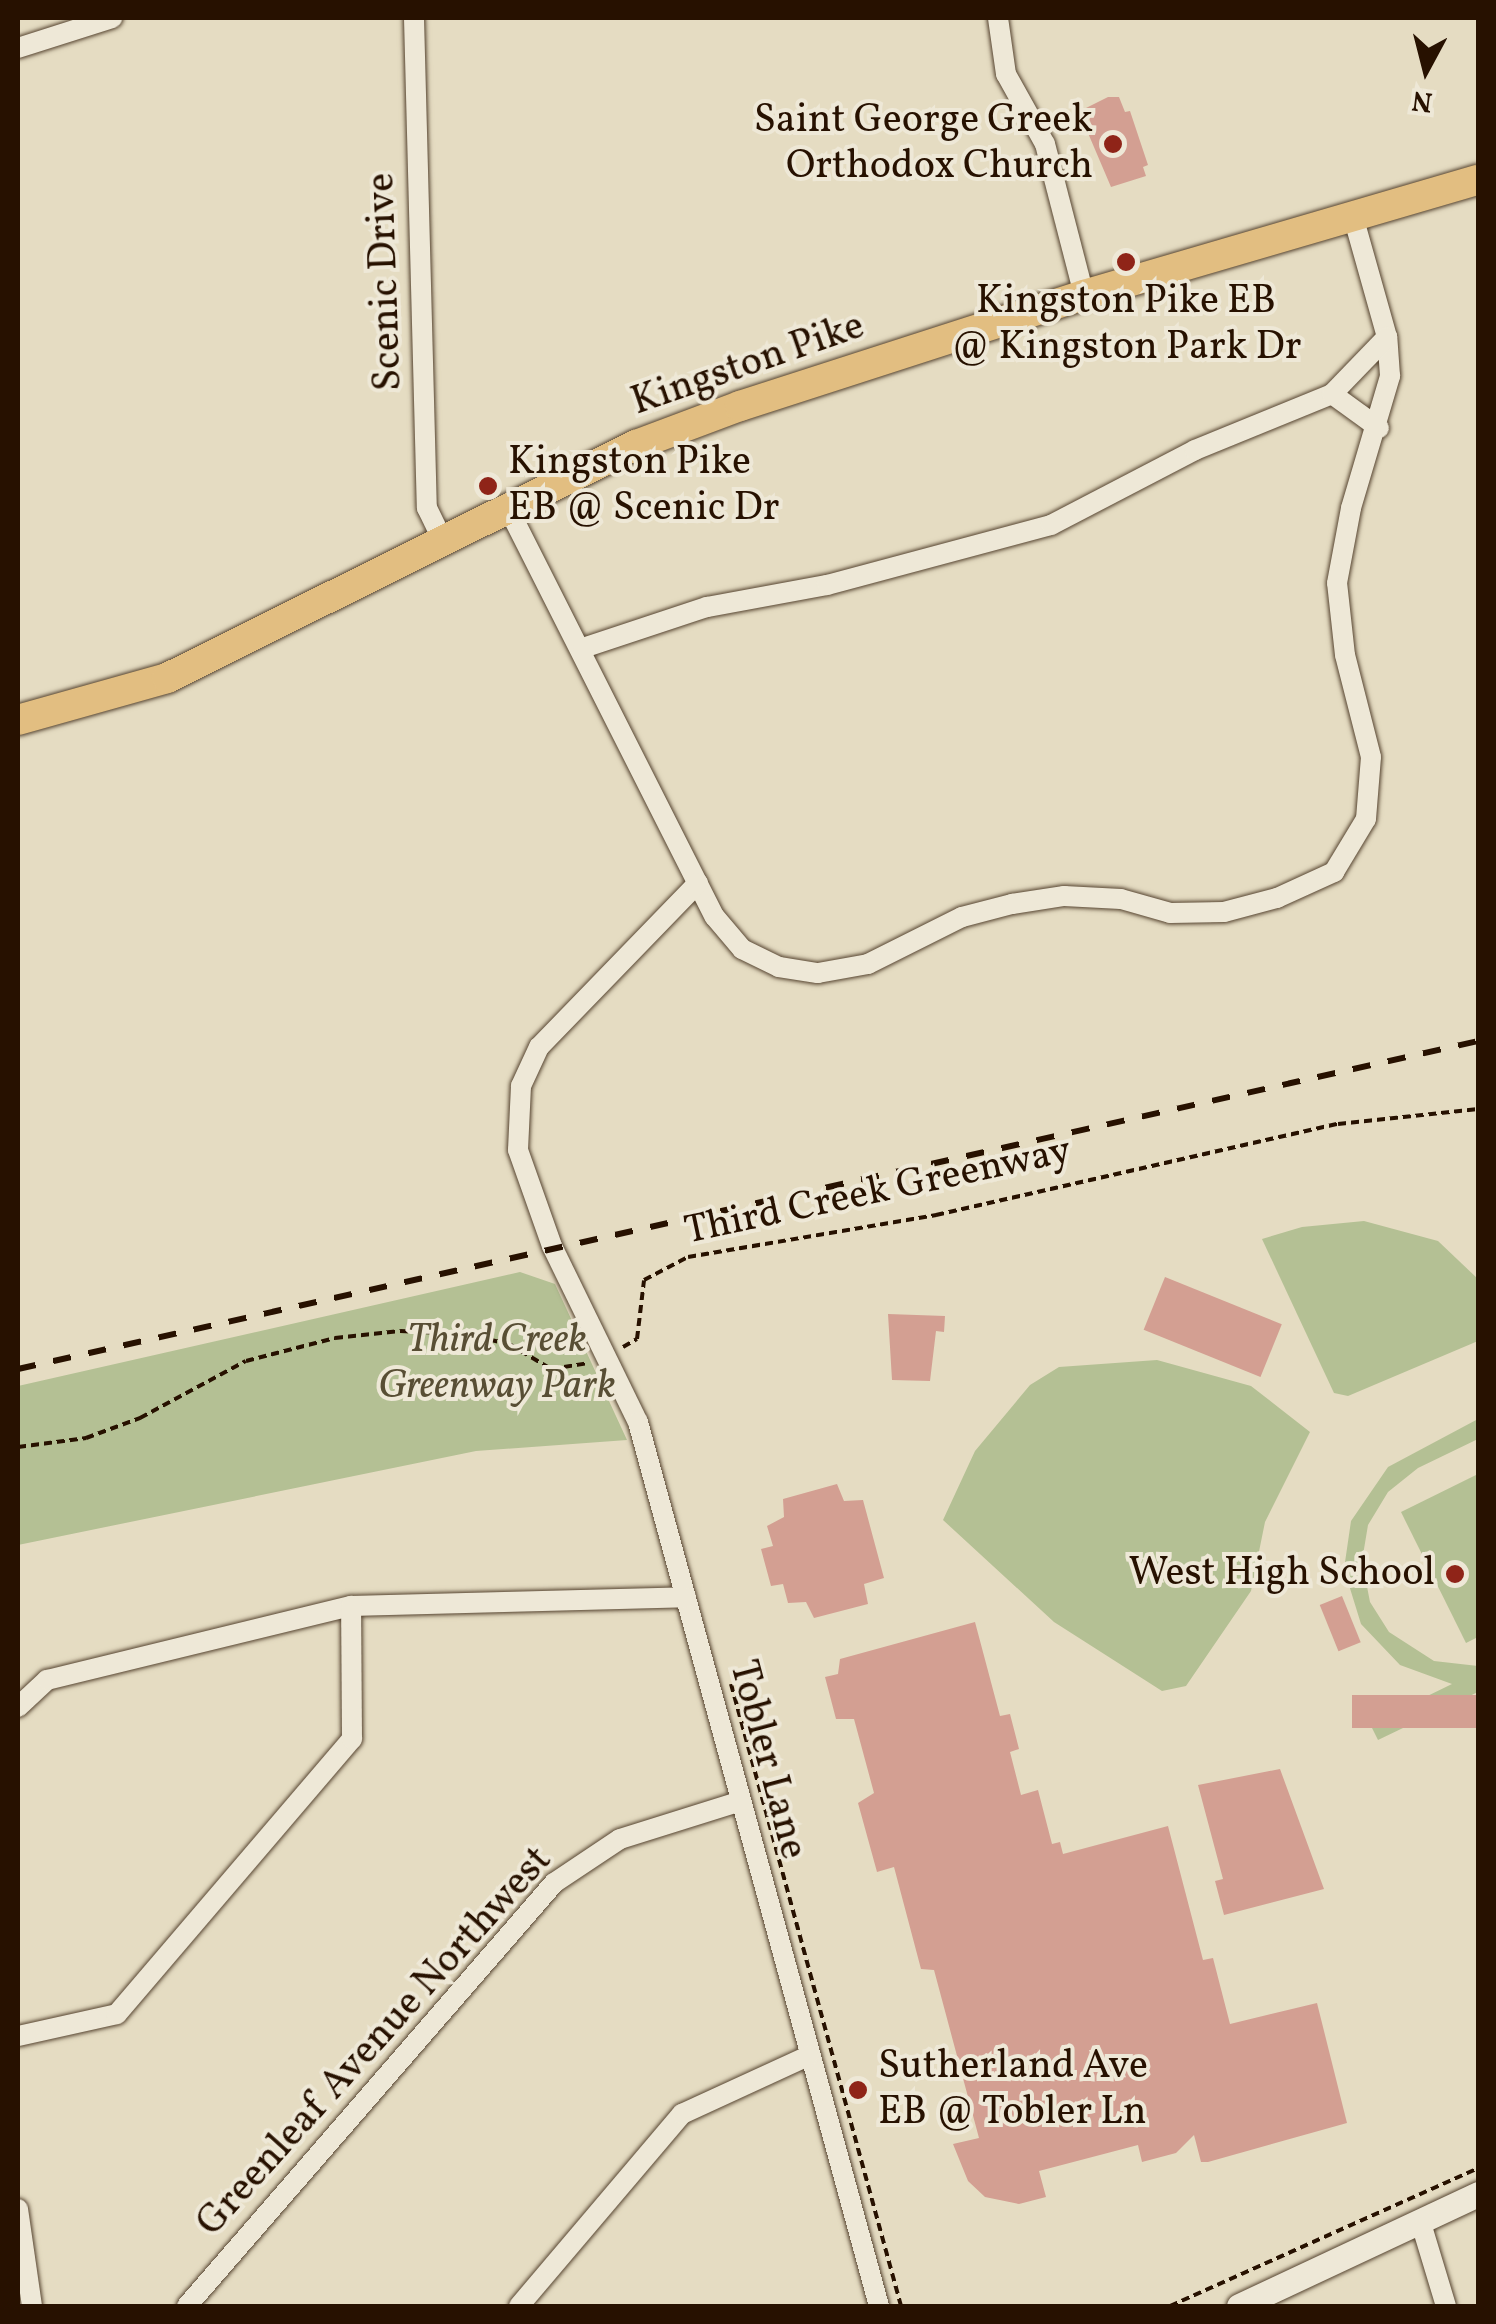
<!DOCTYPE html>
<html>
<head>
<meta charset="utf-8">
<style>
	body { margin:0 }
	#map { position:relative; width:1496px; height:2324px; overflow:hidden; background:#e5dcc2; font-family:Vollkorn,serif }
	div>[style] { position:absolute }
	.green>* { inset:0; background:#b4c094 }
	.building>* { inset:0; background:#d39f92; transform-origin:0 0 }
	.path>* { height:4px; margin-top:-2px; transform-origin:0; background:repeating-linear-gradient(90deg,#271100 0 8px,transparent 0 13px) }
	.roads { filter:drop-shadow(0 0 2px #564430) drop-shadow(0 0 2px #564430) }
	.minor>* { height:20px; margin:-10px; padding:0 10px; transform-origin:10px; border-radius:10px; background:#eee8d7 }
	.tertiary>* { height:25px; margin:-12.5px; padding:0 12.5px; transform-origin:12.5px; border-radius:12.5px; background:#eee8d7 }
	.primary>* { height:30px; margin:-15px; padding:0 15px; transform-origin:15px; border-radius:15px; background:#e2be81 }
	.rail>* { height:6px; margin-top:-3px; transform-origin:0; background:repeating-linear-gradient(90deg,#271100 0 18px,transparent 0 36px) }
	.dots>* { width:28px; height:28px; translate:-50% -50%; box-sizing:border-box; border:5px solid #eee8d7; border-radius:50% }
	span { translate:-50% -50%; white-space:nowrap; text-align:center; line-height:1.15; -webkit-text-stroke:8px #eee8d7; paint-order:stroke }
	.poi-label { font-size:40px; color:#271100 }
	.right { translate:-100% -50%; text-align:right }
	.left { translate:0 -50%; text-align:left }
	.street-label { font-size:40px; color:#271100 }
	.park-label { font-size:40px; color:#584e34; font-style:italic }
	.frame { position:absolute; inset:0; border:20px solid #271100; pointer-events:none }
	.north { position:absolute; left:1376px; top:20px; width:100px; height:100px; -webkit-text-stroke:8px #eee8d7; paint-order:stroke; rotate:187deg; font-size:28px; font-weight:700; line-height:40px; text-align:center; color:#271100 }
	.north::after { content:''; display:block; margin:auto; width:35px; height:45px; background:#271100; clip-path:polygon(50% 0,100% 100%,50% 72%,0 100%) }
</style>
</head>
<body>
<div id="map">
	<div class="green">
		<div style="clip-path:polygon(1364px 1221px,1438px 1241px,1478px 1279px,1478px 1341px,1348px 1396px,1334px 1393px,1262px 1239px,1302px 1227px)"></div>
		<div style="clip-path:polygon(520px 1272px,555px 1284px,627px 1440px,476px 1451px,18px 1545px,18px 1386px)"></div>
		<div style="clip-path:polygon(1157px 1360px,1251px 1386px,1310px 1432px,1265px 1522px,1251px 1591px,1186px 1686px,1162px 1691px,1054px 1622px,943px 1520px,975px 1451px,1030px 1385px,1059px 1367px)"></div>
		<div style="clip-path:polygon(1478px 1419px,1478px 1439px,1418px 1468px,1388px 1492px,1368px 1525px,1362px 1561px,1370px 1602px,1389px 1632px,1434px 1661px,1478px 1666px,1478px 1692px,1378px 1740px,1370px 1724px,1452px 1684px,1400px 1665px,1361px 1624px,1344px 1569px,1351px 1521px,1388px 1467px)"></div>
		<div style="clip-path:polygon(1478px 1474px,1478px 1637px,1466px 1643px,1401px 1512px)"></div>
	</div>
	<div class="building">
		<div style="clip-path:polygon(1108px 97px,1119px 97px,1125px 112px,1130px 111px,1148px 165px,1143px 167px,1146px 176px,1111px 187px,1085px 126px,1091px 124px,1086px 108px)"></div>
		<div style="left:1165px;top:1277px;width:126px;height:57px;rotate:22deg"></div>
		<div style="clip-path:polygon(888px 1314px,945px 1316px,944px 1332px,936px 1331px,930px 1381px,892px 1380px)"></div>
		<div style="clip-path:polygon(837px 1484px,844px 1501px,863px 1500px,884px 1578px,864px 1584px,868px 1604px,814px 1618px,806px 1602px,788px 1603px,783px 1584px,771px 1586px,761px 1549px,773px 1546px,767px 1526px,784px 1517px,783px 1499px)"></div>
		<div style="left:1342px;top:1596px;width:50px;height:24px;rotate:68deg"></div>
		<div style="clip-path:polygon(975px 1622px,1000px 1716px,1010px 1714px,1019px 1749px,1010px 1752px,1021px 1795px,1038px 1790px,1052px 1844px,1060px 1842px,1063px 1854px,1168px 1826px,1203px 1960px,1213px 1958px,1230px 2024px,1317px 2003px,1347px 2123px,1208px 2162px,1201px 2162px,1194px 2135px,1176px 2153px,1142px 2162px,1138px 2145px,1039px 2171px,1046px 2197px,1019px 2204px,985px 2197px,968px 2181px,953px 2144px,979px 2138px,934px 1970px,921px 1969px,894px 1867px,877px 1872px,858px 1803px,874px 1793px,854px 1719px,836px 1719px,825px 1677px,838px 1674px,840px 1659px)"></div>
		<div style="left:1478px;top:1695px;width:33px;height:126px;rotate:90deg"></div>
		<div style="clip-path:polygon(1280px 1769px,1324px 1889px,1224px 1915px,1215px 1881px,1223px 1879px,1198px 1785px)"></div>
	</div>
	<div class="path">
		<div style="left:623px;top:1347px;width:16px;rotate:-30deg"></div>
		<div style="left:637px;top:1339px;width:59px;rotate:-83.2deg"></div>
		<div style="left:644px;top:1280px;width:50px;rotate:-27.6deg"></div>
		<div style="left:688px;top:1257px;width:252px;rotate:-9.6deg"></div>
		<div style="left:936px;top:1215px;width:412px;rotate:-12.8deg"></div>
		<div style="left:1338px;top:1124px;width:141px;rotate:-6.1deg"></div>
		<div style="left:18px;top:1447px;width:69px;rotate:-7.5deg"></div>
		<div style="left:86px;top:1438px;width:58px;rotate:-20.3deg"></div>
		<div style="left:140px;top:1418px;width:120px;rotate:-28.3deg"></div>
		<div style="left:246px;top:1361px;width:92px;rotate:-14.5deg"></div>
		<div style="left:335px;top:1338px;width:65px;rotate:-6.1deg"></div>
		<div style="left:400px;top:1331px;width:64px;rotate:2.7deg"></div>
		<div style="left:464px;top:1334px;width:46px;rotate:12.5deg"></div>
		<div style="left:509px;top:1344px;width:49px;rotate:30.8deg"></div>
		<div style="left:551px;top:1369px;width:36px;rotate:-9deg"></div>
		<div style="left:731px;top:1684px;width:645px;rotate:74.71deg"></div>
		<div style="left:1170px;top:2306px;width:338px;rotate:-24.1deg"></div>
	</div>
	<div class="roads">
		<div class="minor">
			<div style="left:414px;top:18px;width:490px;rotate:88.5deg"></div>
			<div style="left:427px;top:508px;width:37px;rotate:64deg"></div>
			<div style="left:998px;top:18px;width:57px;rotate:81.9deg"></div>
			<div style="left:1006px;top:74px;width:80px;rotate:60.9deg"></div>
			<div style="left:1045px;top:144px;width:156px;rotate:75.5deg"></div>
			<div style="left:18px;top:48px;width:99px;rotate:-17.7deg"></div>
			<div style="left:1332px;top:394px;width:58px;rotate:35.9deg"></div>
			<div style="left:508px;top:508px;width:458px;rotate:63.2deg"></div>
			<div style="left:715px;top:917px;width:42px;rotate:49.8deg"></div>
			<div style="left:742px;top:949px;width:41px;rotate:25.9deg"></div>
			<div style="left:779px;top:967px;width:39px;rotate:9deg"></div>
			<div style="left:818px;top:973px;width:51px;rotate:-10.2deg"></div>
			<div style="left:868px;top:964px;width:105px;rotate:-26.6deg"></div>
			<div style="left:962px;top:917px;width:52px;rotate:-14.6deg"></div>
			<div style="left:1012px;top:904px;width:53px;rotate:-8.7deg"></div>
			<div style="left:1064px;top:896px;width:57px;rotate:3deg"></div>
			<div style="left:1121px;top:899px;width:51px;rotate:15.9deg"></div>
			<div style="left:1170px;top:913px;width:54px;rotate:-1.1deg"></div>
			<div style="left:1224px;top:912px;width:55px;rotate:-14.8deg"></div>
			<div style="left:1277px;top:898px;width:63px;rotate:-24.5deg"></div>
			<div style="left:1334px;top:872px;width:62px;rotate:-58.9deg"></div>
			<div style="left:1366px;top:819px;width:62px;rotate:-85.4deg"></div>
			<div style="left:1371px;top:757px;width:105px;rotate:-104.3deg"></div>
			<div style="left:1345px;top:655px;width:72px;rotate:-96.3deg"></div>
			<div style="left:1337px;top:583px;width:76px;rotate:-79.4deg"></div>
			<div style="left:1351px;top:508px;width:138px;rotate:-73.5deg"></div>
			<div style="left:1390px;top:376px;width:39px;rotate:-94deg"></div>
			<div style="left:1387px;top:337px;width:126px;rotate:-105.7deg"></div>
			<div style="left:583px;top:648px;width:131px;rotate:-18.3deg"></div>
			<div style="left:707px;top:607px;width:122px;rotate:-10.4deg"></div>
			<div style="left:827px;top:585px;width:232px;rotate:-15deg"></div>
			<div style="left:1051px;top:525px;width:162px;rotate:-27.5deg"></div>
			<div style="left:1195px;top:450px;width:148px;rotate:-22.2deg"></div>
			<div style="left:1332px;top:394px;width:79px;rotate:-46deg"></div>
			<div style="left:698px;top:883px;width:228px;rotate:134.1deg"></div>
			<div style="left:539px;top:1047px;width:43px;rotate:114.8deg"></div>
			<div style="left:521px;top:1086px;width:64px;rotate:92.7deg"></div>
			<div style="left:518px;top:1150px;width:102px;rotate:70.5deg"></div>
			<div style="left:552px;top:1246px;width:196px;rotate:64deg"></div>
			<div style="left:638px;top:1422px;width:916px;rotate:74.75deg"></div>
			<div style="left:18px;top:1707px;width:40px;rotate:-43deg"></div>
			<div style="left:47px;top:1680px;width:313px;rotate:-13.7deg"></div>
			<div style="left:351px;top:1606px;width:335px;rotate:-1.5deg"></div>
			<div style="left:18px;top:2036px;width:101px;rotate:-12.5deg"></div>
			<div style="left:117px;top:2014px;width:362px;rotate:-49.5deg"></div>
			<div style="left:352px;top:1739px;width:133px;rotate:-90.4deg"></div>
			<div style="left:18px;top:2209px;width:98px;rotate:81.8deg"></div>
			<div style="left:1420px;top:2220px;width:90px;rotate:73.2deg"></div>
			<div style="left:187px;top:2306px;width:560px;rotate:-49.05deg"></div>
			<div style="left:554px;top:1883px;width:79px;rotate:-33.7deg"></div>
			<div style="left:620px;top:1839px;width:127px;rotate:-17.4deg"></div>
			<div style="left:519px;top:2306px;width:252px;rotate:-49.7deg"></div>
			<div style="left:682px;top:2114px;width:139px;rotate:-24.7deg"></div>
		</div>
		<div class="tertiary">
			<div style="left:1239px;top:2306px;width:264px;rotate:-25.1deg"></div>
		</div>
		<div class="primary">
			<div style="left:18px;top:720px;width:155px;rotate:-15.7deg"></div>
			<div style="left:167px;top:678px;width:524px;rotate:-26.42deg"></div>
			<div style="left:636px;top:445px;width:111px;rotate:-20.6deg"></div>
			<div style="left:740px;top:406px;width:361px;rotate:-17.9deg"></div>
			<div style="left:1084px;top:295px;width:410px;rotate:-16.3deg"></div>
		</div>
	</div>
	<div class="rail">
		<div style="left:18px;top:1369px;width:1496px;rotate:-12.66deg"></div>
	</div>
	<div class="dots">
		<div style="left:1113px;top:144px;background:#8f2418"></div>
		<div style="left:1126px;top:262px;background:#8f2418"></div>
		<div style="left:488px;top:486px;background:#8f2418"></div>
		<div style="left:1455px;top:1574px;background:#8f2418"></div>
		<div style="left:858px;top:2090px;background:#8f2418"></div>
	</div>
	<div class="poi-label">
		<span class="right" style="left:1093px;top:144px">Saint George Greek<br>Orthodox Church</span>
		<span style="left:1126px;top:325px">Kingston Pike EB<br>@ Kingston Park Dr</span>
		<span class="left" style="left:508px;top:486px">Kingston Pike<br>EB @ Scenic Dr</span>
		<span class="right" style="left:1435px;top:1574px">West High School</span>
		<span class="left" style="left:878px;top:2090px">Sutherland Ave<br>EB @ Tobler Ln</span>
	</div>
	<div class="street-label">
		<span style="left:386px;top:282px;rotate:-92deg">Scenic Drive</span>
		<span style="left:748px;top:365px;rotate:-19deg">Kingston Pike</span>
		<span style="left:878px;top:1192px;rotate:-12deg">Third Creek Greenway</span>
		<span style="left:767px;top:1760px;rotate:75deg">Tobler Lane</span>
		<span style="left:375px;top:2042px;rotate:-48deg">Greenleaf Avenue Northwest</span>
	</div>
	<div class="park-label">
		<span style="left:497px;top:1364px">Third Creek<br>Greenway Park</span>
	</div>
	<div class="frame"></div>
	<div class="north">N</div>
</div>
</body>
</html>
